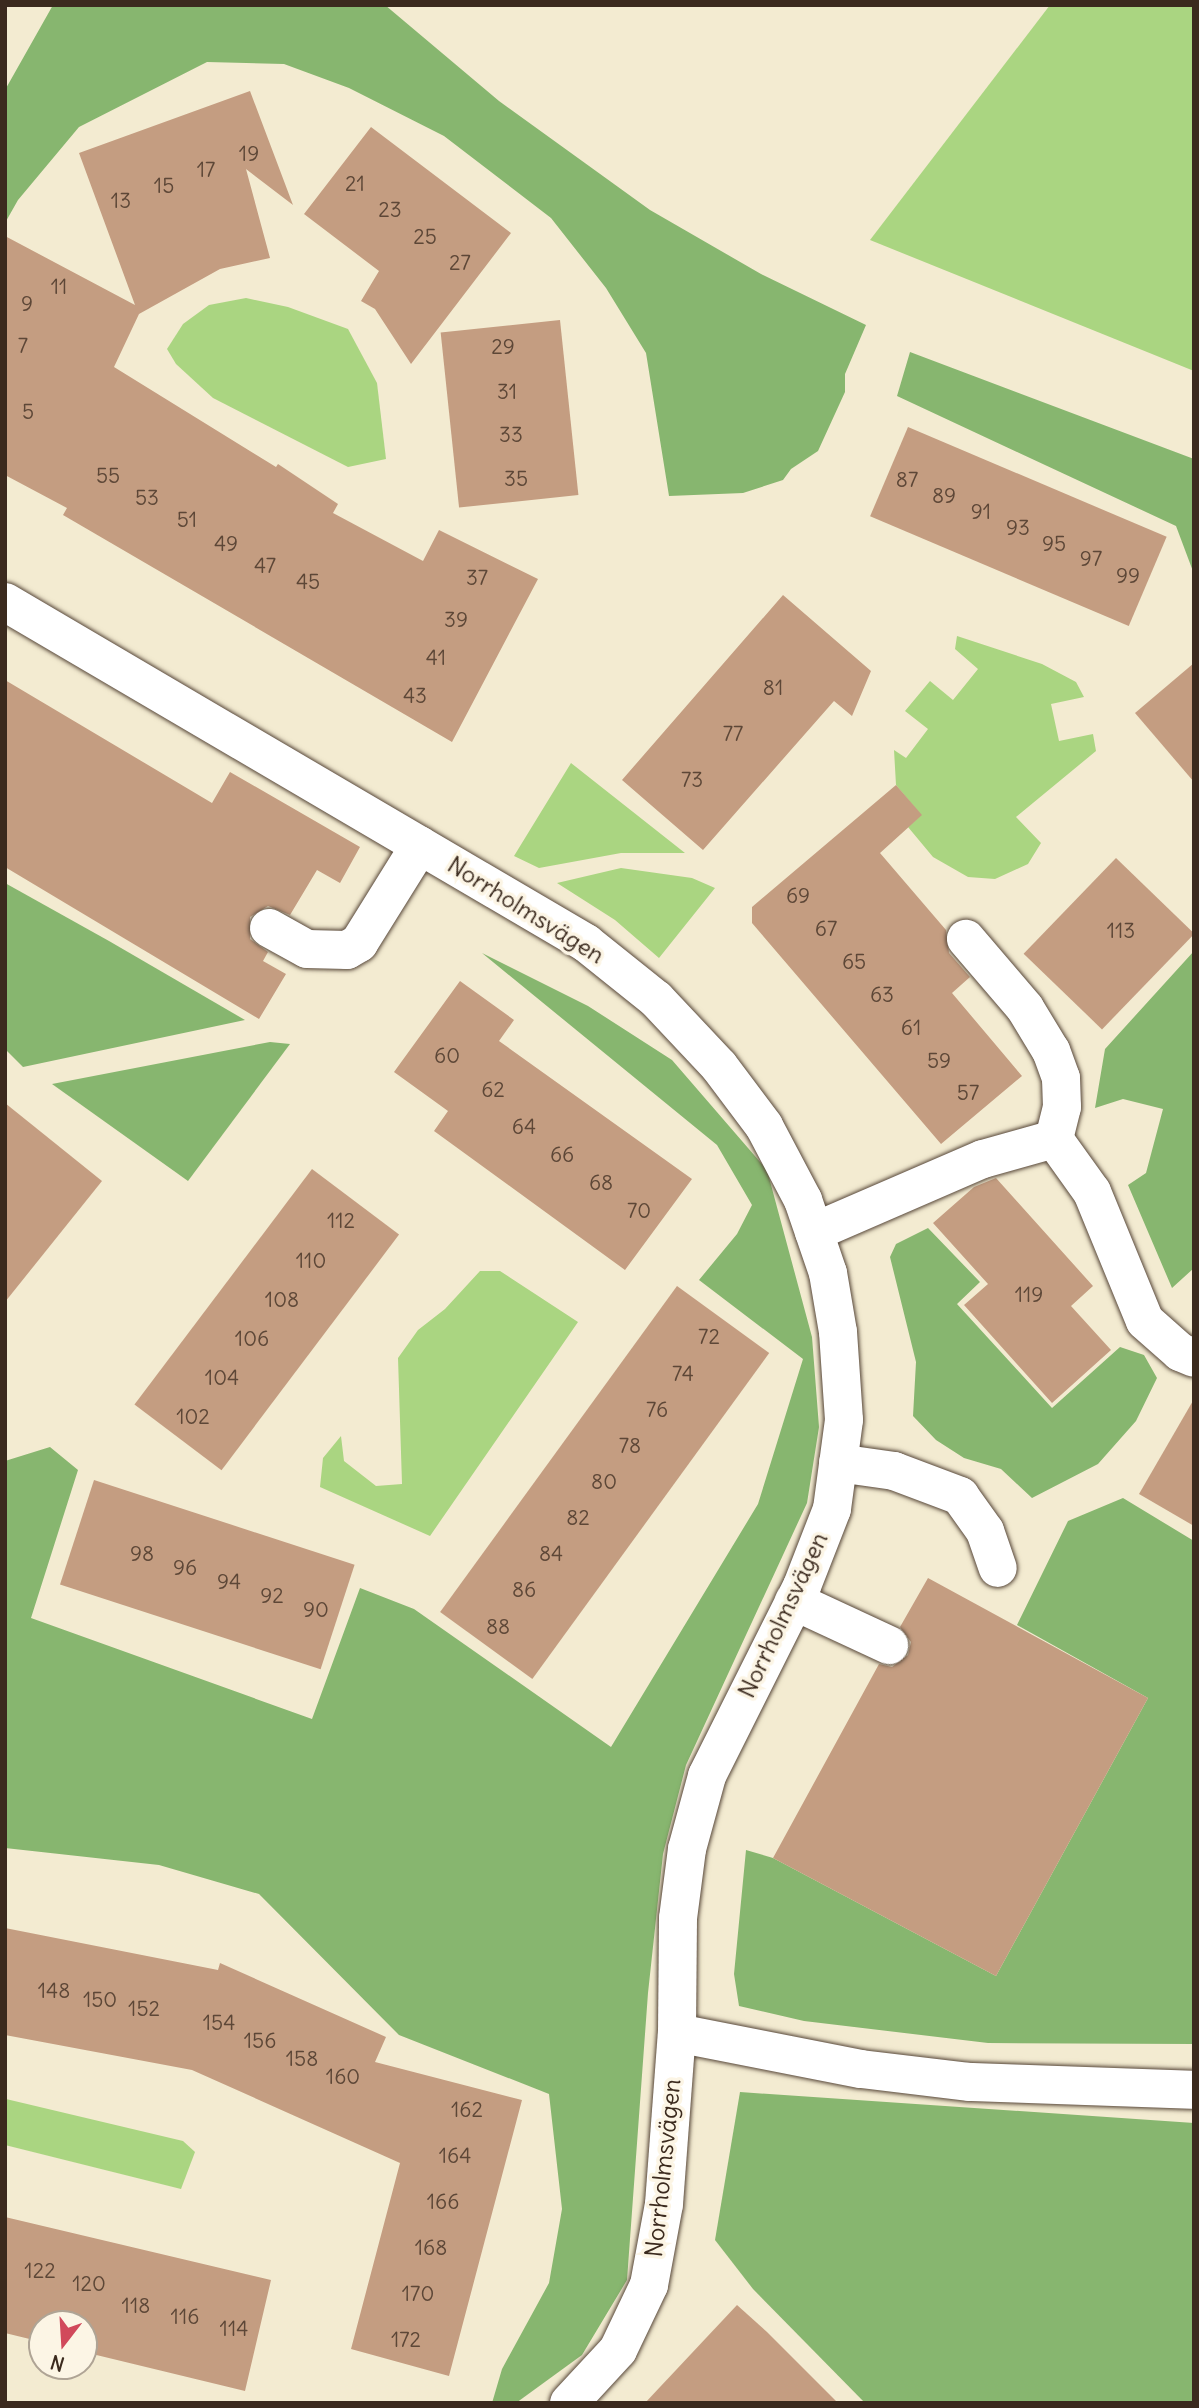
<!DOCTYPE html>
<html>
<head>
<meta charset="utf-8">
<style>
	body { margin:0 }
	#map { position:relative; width:1199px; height:2408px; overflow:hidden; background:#f3ebd1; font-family:Delius,sans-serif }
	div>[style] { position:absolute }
	.green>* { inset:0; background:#aad581 }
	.forest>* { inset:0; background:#87b66f }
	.building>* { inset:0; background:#c49d81; transform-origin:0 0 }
	.roads { filter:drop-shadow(0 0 2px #574739) drop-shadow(0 0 2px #574739) }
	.minor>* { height:38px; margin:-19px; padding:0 19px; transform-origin:19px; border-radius:19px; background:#fff }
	span { translate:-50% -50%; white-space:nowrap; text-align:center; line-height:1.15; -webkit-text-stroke:7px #fcf5e5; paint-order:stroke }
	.number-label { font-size:21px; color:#5d4737 }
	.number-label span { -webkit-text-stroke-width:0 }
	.street-label { font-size:24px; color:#3b2a1e }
	.frame { position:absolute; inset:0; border:7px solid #3b2a1e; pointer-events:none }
	.north { position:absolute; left:28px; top:2310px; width:70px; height:70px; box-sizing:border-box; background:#fcf5e5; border:2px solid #afa495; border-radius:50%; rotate:197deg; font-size:19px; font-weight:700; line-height:28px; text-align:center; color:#3b2a1e }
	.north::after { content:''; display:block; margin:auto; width:24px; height:32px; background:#d1495b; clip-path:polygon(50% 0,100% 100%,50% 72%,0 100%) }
</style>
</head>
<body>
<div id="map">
	<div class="green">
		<div style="clip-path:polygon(1050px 5px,1194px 5px,1194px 371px,870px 240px)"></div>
		<div style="clip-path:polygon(246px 298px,288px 307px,348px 329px,377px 383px,386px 459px,348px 467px,213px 398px,176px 364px,167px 349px,183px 324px,209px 305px)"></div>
		<div style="clip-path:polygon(957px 636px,1042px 664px,1076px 682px,1084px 697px,1051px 704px,1059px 741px,1093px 734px,1096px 751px,1016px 817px,1041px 843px,1028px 864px,995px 879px,968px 877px,933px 857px,908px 827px,921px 815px,896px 785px,894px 750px,906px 758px,928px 729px,905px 711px,930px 681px,953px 700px,978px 669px,955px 649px)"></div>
		<div style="clip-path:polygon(571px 763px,685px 853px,621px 853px,539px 868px,514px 856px)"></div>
		<div style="clip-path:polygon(621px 868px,692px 878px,715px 888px,659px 958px,615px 920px,557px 883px)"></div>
		<div style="clip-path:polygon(480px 1271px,500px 1271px,578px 1322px,430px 1536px,320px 1487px,323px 1458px,341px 1436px,344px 1461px,376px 1486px,402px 1484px,398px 1358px,418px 1330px,445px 1309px)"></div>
		<div style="clip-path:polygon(6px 2099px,183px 2141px,195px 2152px,181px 2189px,5px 2145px)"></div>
	</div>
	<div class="forest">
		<div style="clip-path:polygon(53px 5px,385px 5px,499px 101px,650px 210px,761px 274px,866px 325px,845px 374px,845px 392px,818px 451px,791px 469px,783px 480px,743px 493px,669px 496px,646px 353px,606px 288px,551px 218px,444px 136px,349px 88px,284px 64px,207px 62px,79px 127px,18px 200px,5px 223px,5px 90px)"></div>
		<div style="clip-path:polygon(910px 352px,1194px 459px,1194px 574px,1176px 526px,897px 396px)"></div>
		<div style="clip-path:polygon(5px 883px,109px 941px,245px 1020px,23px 1067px,5px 1049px)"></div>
		<div style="clip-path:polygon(1194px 951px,1194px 1268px,1172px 1288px,1128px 1185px,1146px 1173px,1163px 1109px,1123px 1099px,1095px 1108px,1105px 1049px)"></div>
		<div style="clip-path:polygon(482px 953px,588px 1006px,672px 1060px,767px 1170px,812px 1337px,819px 1427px,807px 1503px,686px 1765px,663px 1854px,648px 1993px,627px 2280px,582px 2355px,516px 2403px,492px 2403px,502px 2369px,549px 2283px,562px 2209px,549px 2094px,399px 2035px,259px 1894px,159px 1865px,5px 1848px,5px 1461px,50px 1447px,78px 1470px,31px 1618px,312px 1719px,360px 1588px,414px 1609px,611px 1747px,758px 1504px,803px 1359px,699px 1280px,737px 1234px,752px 1205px,717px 1145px)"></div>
		<div style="clip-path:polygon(270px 1042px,290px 1044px,188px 1181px,52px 1084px)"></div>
		<div style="clip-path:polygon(928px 1228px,980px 1282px,957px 1304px,1052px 1408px,1120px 1347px,1144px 1355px,1157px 1378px,1136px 1421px,1098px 1464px,1032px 1498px,1001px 1469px,964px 1458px,936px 1440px,913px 1416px,916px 1362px,890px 1257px,896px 1244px)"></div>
		<div style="clip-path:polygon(1123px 1498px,1194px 1541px,1194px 2044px,988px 2043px,804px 2021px,739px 2006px,734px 1974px,746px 1850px,773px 1858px,996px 1976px,1148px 1698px,1017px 1625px,1068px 1521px)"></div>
		<div style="clip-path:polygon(740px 2092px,1194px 2123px,1194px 2403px,865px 2403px,753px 2289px,715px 2240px)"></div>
	</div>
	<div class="building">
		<div style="clip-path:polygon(250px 91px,293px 205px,246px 169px,270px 258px,220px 269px,139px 314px,114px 367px,276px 467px,278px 464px,338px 504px,333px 513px,423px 561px,439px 530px,538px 579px,452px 742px,63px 515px,67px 508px,5px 475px,5px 236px,135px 305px,79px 153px)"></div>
		<div style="clip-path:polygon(371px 127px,511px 233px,411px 364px,375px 309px,361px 301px,379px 271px,304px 214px)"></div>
		<div style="left:560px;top:320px;width:176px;height:120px;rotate:84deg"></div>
		<div style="left:908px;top:427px;width:281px;height:97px;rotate:23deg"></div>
		<div style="clip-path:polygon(783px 595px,871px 671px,852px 716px,834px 701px,703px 850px,622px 780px)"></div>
		<div style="clip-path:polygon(1194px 663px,1194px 782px,1135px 713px)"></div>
		<div style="clip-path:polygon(5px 680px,212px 803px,230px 772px,360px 847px,340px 883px,317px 870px,290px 915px,268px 906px,250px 917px,250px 939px,268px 952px,263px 961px,286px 974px,259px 1019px,5px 867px)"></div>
		<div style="clip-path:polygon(896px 785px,922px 815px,880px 853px,946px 930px,949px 953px,970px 977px,952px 993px,1022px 1076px,941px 1144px,752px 923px,752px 907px)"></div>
		<div style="left:1116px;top:858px;width:109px;height:133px;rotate:44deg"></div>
		<div style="clip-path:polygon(460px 981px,514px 1020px,499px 1041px,692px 1179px,625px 1270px,434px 1131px,448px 1111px,394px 1072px)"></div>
		<div style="clip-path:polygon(5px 1103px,102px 1181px,5px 1302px)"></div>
		<div style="left:312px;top:1169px;width:109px;height:295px;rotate:37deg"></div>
		<div style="clip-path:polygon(996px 1178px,1093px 1286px,1071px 1306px,1111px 1350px,1052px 1403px,964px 1305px,988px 1284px,933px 1223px,974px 1187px)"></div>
		<div style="left:677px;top:1286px;width:114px;height:403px;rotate:36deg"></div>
		<div style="clip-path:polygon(1194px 1399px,1194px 1526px,1139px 1494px)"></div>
		<div style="left:94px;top:1480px;width:274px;height:110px;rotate:18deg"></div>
		<div style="clip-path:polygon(928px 1578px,1148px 1698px,996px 1976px,773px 1858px,879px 1664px,892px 1667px,908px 1655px,911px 1642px,900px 1627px)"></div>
		<div style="clip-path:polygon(5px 1928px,218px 1970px,220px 1963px,386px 2037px,375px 2062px,522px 2100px,449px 2376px,351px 2349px,400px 2163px,192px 2070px,5px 2035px)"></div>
		<div style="clip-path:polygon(5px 2217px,271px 2280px,245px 2391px,84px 2352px,84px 2324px,42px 2324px,42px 2342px,5px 2333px)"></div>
		<div style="clip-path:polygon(737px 2305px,767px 2332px,838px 2403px,645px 2403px)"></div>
	</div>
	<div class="roads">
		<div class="minor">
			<div style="left:5px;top:602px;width:674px;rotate:30.41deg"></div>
			<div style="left:586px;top:943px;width:90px;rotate:38.7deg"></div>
			<div style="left:656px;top:999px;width:92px;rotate:46.8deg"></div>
			<div style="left:719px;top:1066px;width:75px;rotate:53.1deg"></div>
			<div style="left:764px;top:1126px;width:84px;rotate:62.2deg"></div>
			<div style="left:803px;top:1200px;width:77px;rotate:71.1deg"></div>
			<div style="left:828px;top:1273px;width:60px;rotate:80.4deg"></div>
			<div style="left:838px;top:1332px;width:88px;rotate:86.1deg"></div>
			<div style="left:844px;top:1420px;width:90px;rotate:97.7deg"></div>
			<div style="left:832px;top:1509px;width:83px;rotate:111.3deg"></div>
			<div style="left:802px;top:1586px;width:212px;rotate:116.6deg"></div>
			<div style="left:707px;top:1776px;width:76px;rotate:105.3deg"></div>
			<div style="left:687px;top:1849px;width:70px;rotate:97.4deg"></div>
			<div style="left:678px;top:1918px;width:115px;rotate:90.5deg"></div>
			<div style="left:269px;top:928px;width:43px;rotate:28.9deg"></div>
			<div style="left:307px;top:949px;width:40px;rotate:1.4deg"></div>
			<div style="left:347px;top:950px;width:14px;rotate:-30deg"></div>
			<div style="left:359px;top:943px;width:115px;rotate:-58.1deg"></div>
			<div style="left:1054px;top:1139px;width:65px;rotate:54.4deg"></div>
			<div style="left:1092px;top:1192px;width:139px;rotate:67.7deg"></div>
			<div style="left:1145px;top:1321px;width:47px;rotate:41.5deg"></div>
			<div style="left:1180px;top:1352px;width:15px;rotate:23deg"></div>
			<div style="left:814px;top:1232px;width:184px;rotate:-23.4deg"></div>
			<div style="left:983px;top:1159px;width:74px;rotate:-15.7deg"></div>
			<div style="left:1054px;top:1139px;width:33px;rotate:-76deg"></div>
			<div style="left:1062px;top:1107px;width:29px;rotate:-92deg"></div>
			<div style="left:1061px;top:1078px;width:29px;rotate:-110deg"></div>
			<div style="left:1051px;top:1051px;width:50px;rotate:-121.2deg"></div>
			<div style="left:1025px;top:1008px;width:91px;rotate:-130.5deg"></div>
			<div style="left:838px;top:1463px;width:57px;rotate:8.1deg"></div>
			<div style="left:894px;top:1471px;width:71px;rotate:20.7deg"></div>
			<div style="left:960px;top:1496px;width:43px;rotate:54.5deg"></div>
			<div style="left:985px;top:1531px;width:39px;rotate:71deg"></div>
			<div style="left:794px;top:1601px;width:105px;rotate:24.9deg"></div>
			<div style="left:569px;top:2403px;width:72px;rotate:-47.2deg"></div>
			<div style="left:618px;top:2350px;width:72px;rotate:-64.5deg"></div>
			<div style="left:649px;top:2285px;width:82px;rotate:-79.5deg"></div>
			<div style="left:664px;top:2204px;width:171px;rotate:-85.7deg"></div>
			<div style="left:677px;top:2033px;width:187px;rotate:11.1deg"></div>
			<div style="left:861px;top:2069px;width:110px;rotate:6.8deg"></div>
			<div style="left:970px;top:2082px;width:224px;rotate:2deg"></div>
		</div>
	</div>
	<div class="number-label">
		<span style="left:249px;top:154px">19</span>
		<span style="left:206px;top:170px">17</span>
		<span style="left:355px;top:184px">21</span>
		<span style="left:164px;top:186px">15</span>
		<span style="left:121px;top:201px">13</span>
		<span style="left:390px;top:210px">23</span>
		<span style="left:425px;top:237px">25</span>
		<span style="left:460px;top:263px">27</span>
		<span style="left:59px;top:287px">11</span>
		<span style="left:27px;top:304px">9</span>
		<span style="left:23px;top:346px">7</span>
		<span style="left:503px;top:347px">29</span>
		<span style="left:507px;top:392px">31</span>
		<span style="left:28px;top:412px">5</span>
		<span style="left:511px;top:435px">33</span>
		<span style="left:108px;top:476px">55</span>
		<span style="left:516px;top:479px">35</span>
		<span style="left:907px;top:480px">87</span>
		<span style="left:944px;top:496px">89</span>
		<span style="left:147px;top:498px">53</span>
		<span style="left:981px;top:512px">91</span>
		<span style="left:187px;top:520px">51</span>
		<span style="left:1018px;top:528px">93</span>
		<span style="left:226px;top:544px">49</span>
		<span style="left:1054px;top:544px">95</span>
		<span style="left:1091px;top:559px">97</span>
		<span style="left:265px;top:566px">47</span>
		<span style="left:1128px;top:576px">99</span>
		<span style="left:477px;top:578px">37</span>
		<span style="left:308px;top:582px">45</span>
		<span style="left:456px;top:620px">39</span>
		<span style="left:436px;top:658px">41</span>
		<span style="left:773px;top:688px">81</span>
		<span style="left:415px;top:696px">43</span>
		<span style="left:733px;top:734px">77</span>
		<span style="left:692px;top:780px">73</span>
		<span style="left:798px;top:896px">69</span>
		<span style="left:826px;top:929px">67</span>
		<span style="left:1121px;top:931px">113</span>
		<span style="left:854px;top:962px">65</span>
		<span style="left:882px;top:995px">63</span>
		<span style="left:911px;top:1028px">61</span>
		<span style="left:447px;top:1056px">60</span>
		<span style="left:939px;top:1061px">59</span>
		<span style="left:493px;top:1090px">62</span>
		<span style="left:968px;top:1093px">57</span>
		<span style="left:524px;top:1127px">64</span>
		<span style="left:562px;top:1155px">66</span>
		<span style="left:601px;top:1183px">68</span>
		<span style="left:639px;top:1211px">70</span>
		<span style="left:341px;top:1221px">112</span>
		<span style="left:311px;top:1261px">110</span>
		<span style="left:1029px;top:1295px">119</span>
		<span style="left:282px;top:1300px">108</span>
		<span style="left:709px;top:1337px">72</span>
		<span style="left:252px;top:1339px">106</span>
		<span style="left:683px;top:1374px">74</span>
		<span style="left:222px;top:1378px">104</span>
		<span style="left:657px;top:1410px">76</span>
		<span style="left:193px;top:1417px">102</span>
		<span style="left:630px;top:1446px">78</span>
		<span style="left:604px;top:1482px">80</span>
		<span style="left:578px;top:1518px">82</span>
		<span style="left:142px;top:1554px">98</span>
		<span style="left:551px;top:1554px">84</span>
		<span style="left:185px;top:1568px">96</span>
		<span style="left:229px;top:1582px">94</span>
		<span style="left:524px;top:1590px">86</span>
		<span style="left:272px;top:1596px">92</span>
		<span style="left:316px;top:1610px">90</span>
		<span style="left:498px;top:1627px">88</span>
		<span style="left:54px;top:1991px">148</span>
		<span style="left:100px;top:2000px">150</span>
		<span style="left:144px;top:2009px">152</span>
		<span style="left:219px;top:2023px">154</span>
		<span style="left:260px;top:2041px">156</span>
		<span style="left:302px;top:2059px">158</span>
		<span style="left:343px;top:2077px">160</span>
		<span style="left:467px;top:2110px">162</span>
		<span style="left:455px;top:2156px">164</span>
		<span style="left:443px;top:2202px">166</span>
		<span style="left:431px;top:2248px">168</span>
		<span style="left:40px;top:2271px">122</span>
		<span style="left:89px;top:2284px">120</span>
		<span style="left:418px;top:2294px">170</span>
		<span style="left:136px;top:2306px">118</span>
		<span style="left:185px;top:2317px">116</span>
		<span style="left:234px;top:2329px">114</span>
		<span style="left:406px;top:2340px">172</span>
	</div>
	<div class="street-label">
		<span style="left:526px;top:910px;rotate:32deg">Norrholmsvägen</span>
		<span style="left:783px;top:1615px;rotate:-65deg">Norrholmsvägen</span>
		<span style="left:663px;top:2168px;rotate:-84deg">Norrholmsvägen</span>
	</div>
	<div class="frame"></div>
	<div class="north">N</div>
</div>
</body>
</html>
